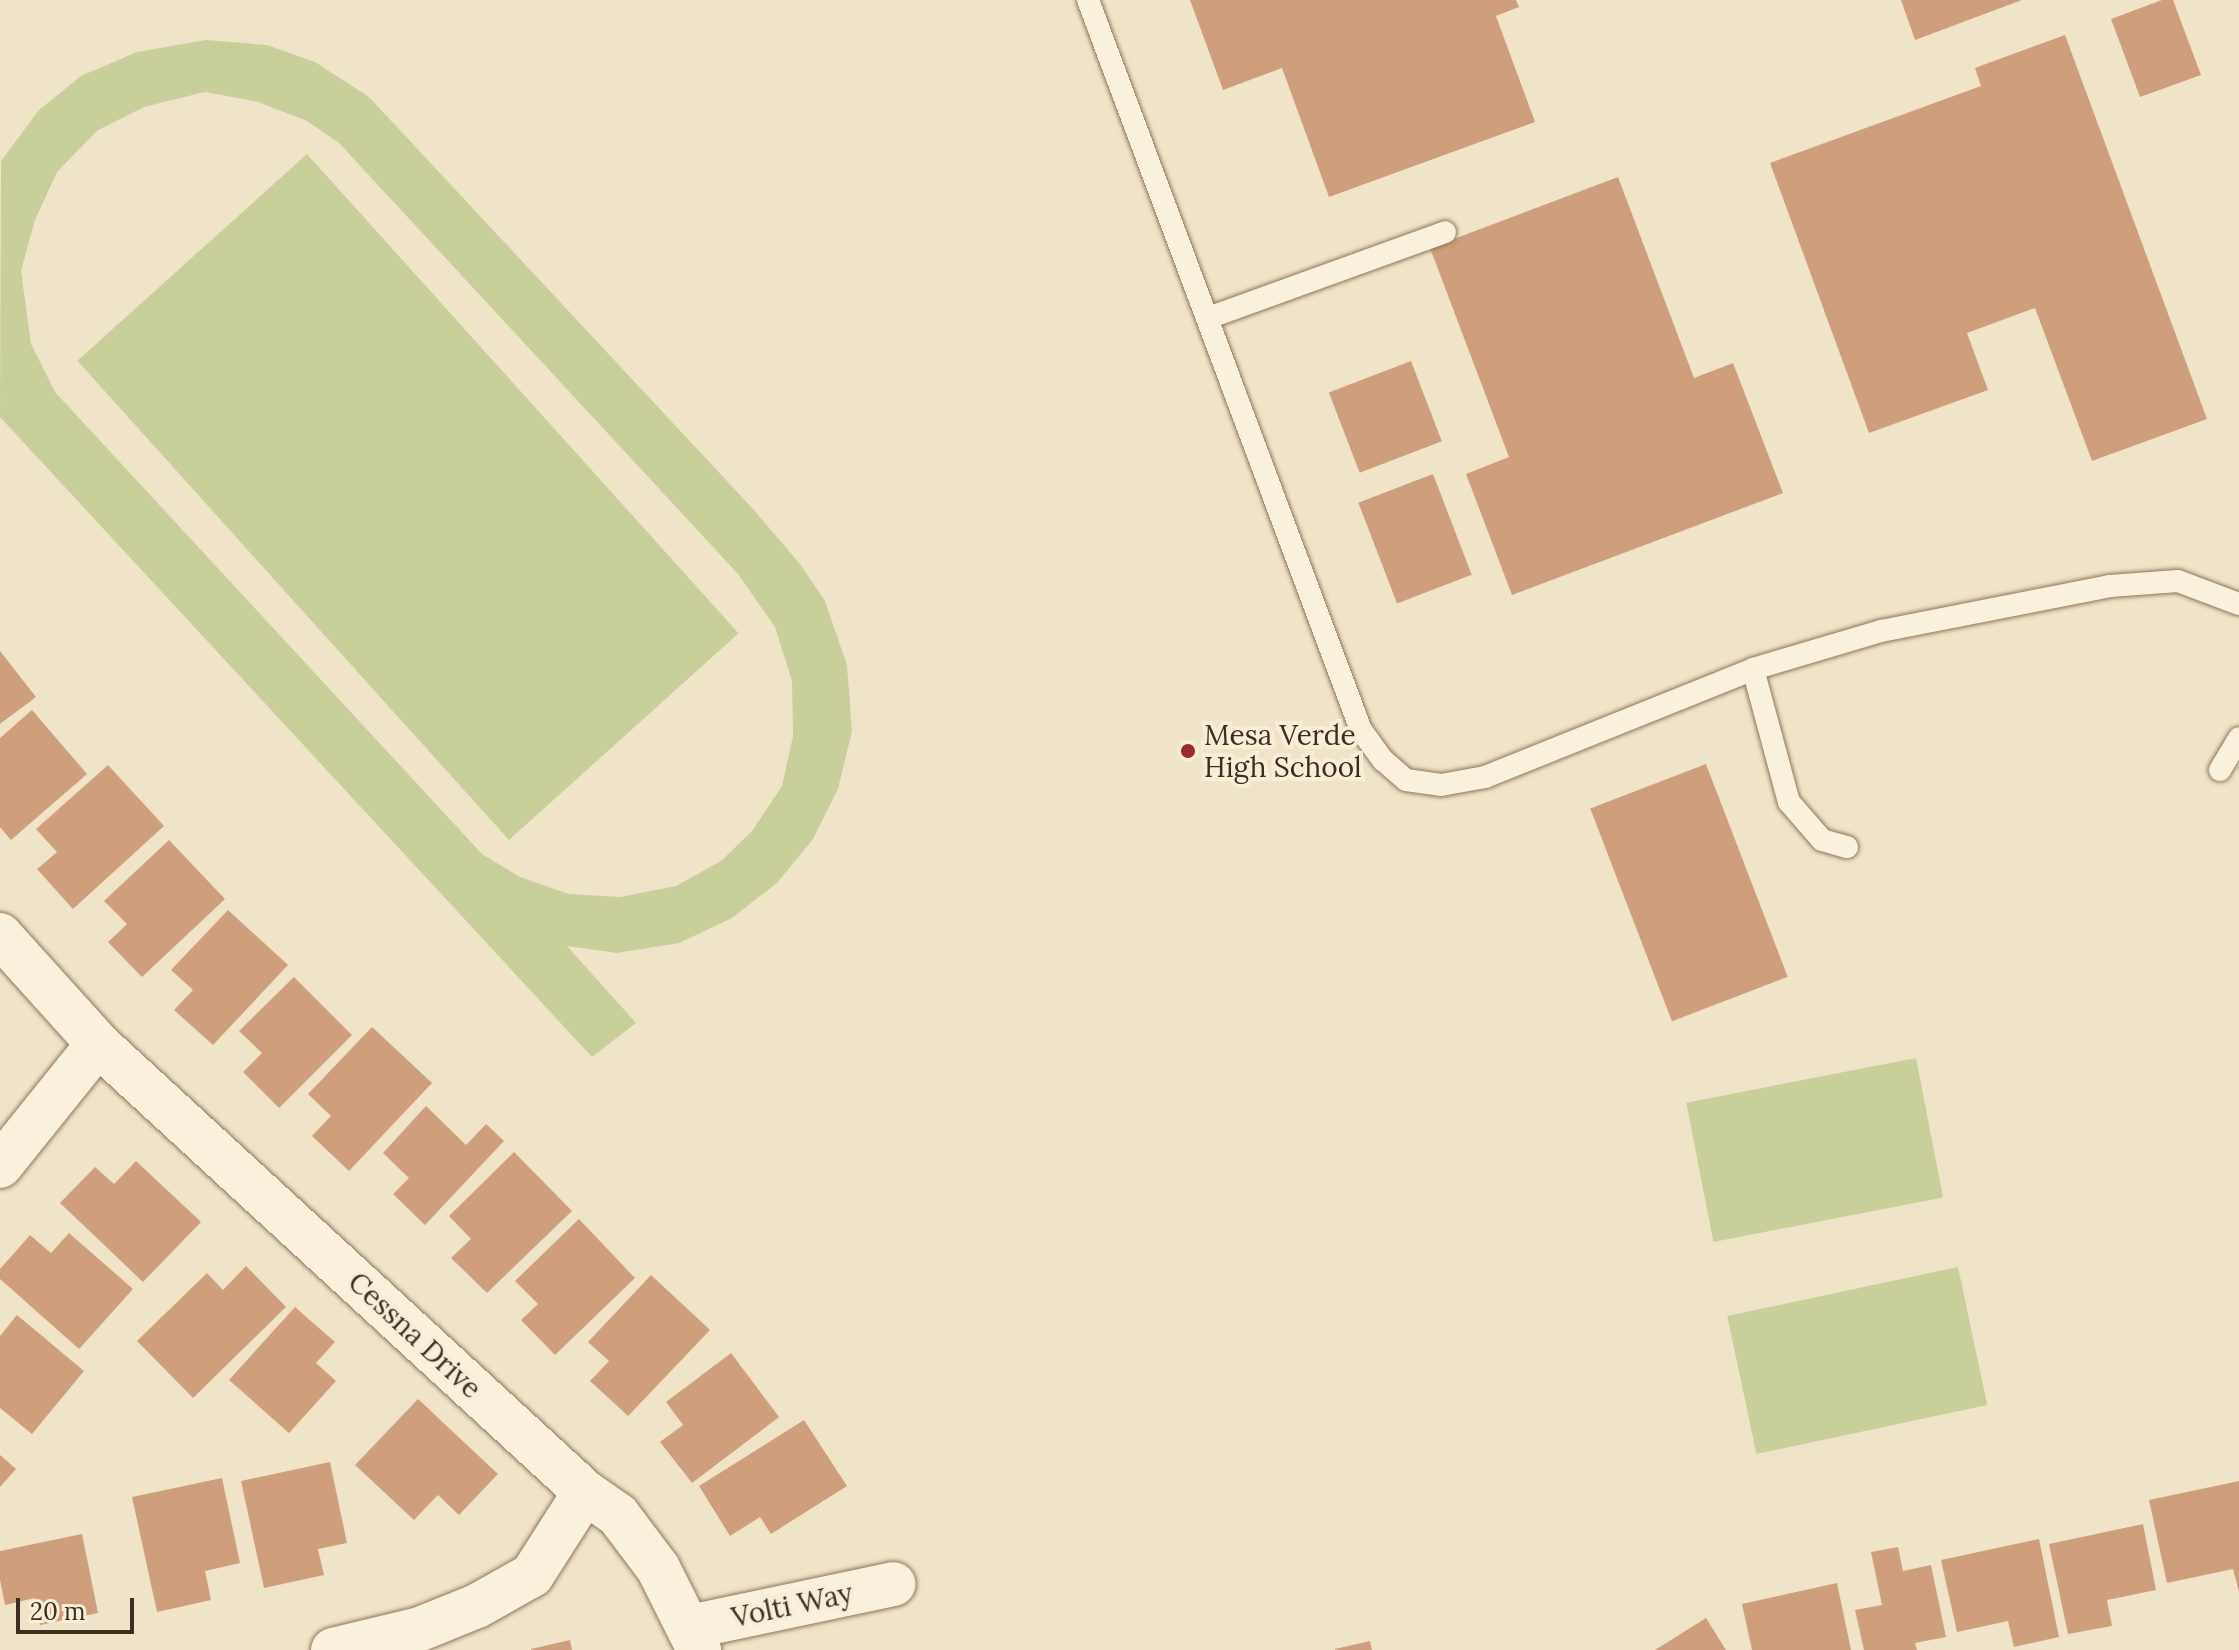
<!DOCTYPE html>
<html>
<head>
<meta charset="utf-8">
<style>
	body { margin:0 }
	#map { position:relative; width:2239px; height:1650px; overflow:hidden; background:#f0e4c8; font-family:Lora,serif }
	div>[style] { position:absolute }
	.green>* { inset:0; background:#c9cf9b; transform-origin:0 0 }
	.building>* { inset:0; background:#cf9f7d; transform-origin:0 0 }
	.roads { filter:drop-shadow(0 0 2px #8d765c) drop-shadow(0 0 2px #8d765c) }
	.lane>* { height:22px; margin:-11px; padding:0 11px; transform-origin:11px; border-radius:11px; background:#faf1dc }
	.street>* { height:44px; margin:-22px; padding:0 22px; transform-origin:22px; border-radius:22px; background:#faf1dc }
	.dots>* { width:22px; height:22px; translate:-50% -50%; box-sizing:border-box; border:4px solid #f7eed8; border-radius:50% }
	span { translate:-50% -50%; white-space:nowrap; text-align:center; line-height:1.15; -webkit-text-stroke:8px #f7eed8; paint-order:stroke }
	.poi-label { font-size:28px; color:#3d2e20 }
	.left { translate:0 -50%; text-align:left }
	.street-label { font-size:28px; color:#3d2e20 }
	.scale { position:absolute; left:16px; top:1598px; width:118px; height:36px; box-sizing:border-box; border:4px solid #3d2e20; border-top:0; padding-left:10px; font-size:24px; line-height:28px; white-space:nowrap; color:#3d2e20; -webkit-text-stroke:6px #f7eed8; paint-order:stroke }
</style>
</head>
<body>
<div id="map">
	<div class="green">
		<div style="clip-path:polygon(evenodd,206px 40px,267px 45px,315px 62px,369px 97px,754px 510px,800px 564px,825px 601px,847px 665px,852px 731px,838px 789px,813px 839px,777px 883px,732px 918px,679px 943px,617px 953px,567px 946px,636px 1023px,592px 1057px,0 417px,1px 161px,39px 110px,81px 76px,137px 52px,206px 40px,205px 92px,258px 102px,307px 121px,339px 143px,738px 574px,775px 627px,792px 681px,793px 736px,782px 786px,752px 831px,721px 861px,676px 886px,620px 897px,569px 894px,520px 877px,482px 854px,55px 392px,31px 344px,21px 271px,35px 220px,57px 172px,98px 130px,144px 107px,205px 92px)"></div>
		<div style="left:307px;top:154px;width:645px;height:309px;rotate:48deg"></div>
		<div style="left:1916px;top:1058px;width:142px;height:234px;rotate:79deg"></div>
		<div style="left:1958px;top:1267px;width:141px;height:236px;rotate:78deg"></div>
	</div>
	<div class="building">
		<div style="clip-path:polygon(1190px 0,1516px 0,1519px 7px,1496px 16px,1535px 122px,1329px 197px,1282px 68px,1223px 90px)"></div>
		<div style="clip-path:polygon(1901px 0,2022px 0,1915px 40px)"></div>
		<div style="clip-path:polygon(2162px 0,2173px 0,2201px 75px,2140px 97px,2111px 19px)"></div>
		<div style="clip-path:polygon(2065px 35px,2207px 419px,2092px 461px,2035px 308px,1967px 333px,1988px 390px,1869px 433px,1770px 163px,1981px 86px,1975px 68px)"></div>
		<div style="clip-path:polygon(1618px 177px,1694px 378px,1733px 363px,1783px 493px,1512px 595px,1466px 474px,1509px 457px,1430px 248px)"></div>
		<div style="left:1411px;top:361px;width:86px;height:88px;rotate:69deg"></div>
		<div style="left:1433px;top:474px;width:108px;height:80px;rotate:69deg"></div>
		<div style="clip-path:polygon(0 651px,36px 697px,0 724px)"></div>
		<div style="clip-path:polygon(32px 710px,87px 774px,11px 840px,0 827px,0 738px)"></div>
		<div style="left:1706px;top:764px;width:228px;height:124px;rotate:69deg"></div>
		<div style="clip-path:polygon(108px 765px,164px 826px,73px 909px,37px 869px,57px 852px,36px 829px)"></div>
		<div style="clip-path:polygon(169px 840px,225px 899px,142px 977px,108px 942px,127px 924px,104px 901px)"></div>
		<div style="clip-path:polygon(228px 910px,288px 965px,213px 1045px,174px 1010px,193px 990px,171px 970px)"></div>
		<div style="clip-path:polygon(294px 977px,352px 1035px,279px 1108px,243px 1072px,262px 1053px,239px 1031px)"></div>
		<div style="clip-path:polygon(372px 1027px,432px 1083px,349px 1171px,312px 1136px,331px 1116px,308px 1094px)"></div>
		<div style="clip-path:polygon(426px 1106px,466px 1145px,486px 1124px,504px 1141px,425px 1225px,393px 1194px,409px 1178px,383px 1153px)"></div>
		<div style="clip-path:polygon(514px 1152px,572px 1211px,487px 1293px,451px 1258px,471px 1239px,449px 1216px)"></div>
		<div style="clip-path:polygon(136px 1161px,201px 1222px,143px 1282px,60px 1203px,95px 1167px,114px 1184px)"></div>
		<div style="clip-path:polygon(579px 1219px,635px 1278px,555px 1355px,521px 1320px,538px 1304px,515px 1281px)"></div>
		<div style="clip-path:polygon(69px 1233px,133px 1289px,79px 1349px,0 1279px,0 1269px,30px 1235px,51px 1253px)"></div>
		<div style="clip-path:polygon(246px 1266px,286px 1307px,193px 1398px,137px 1341px,207px 1273px,223px 1290px)"></div>
		<div style="clip-path:polygon(651px 1275px,710px 1330px,628px 1416px,590px 1381px,609px 1361px,588px 1342px)"></div>
		<div style="clip-path:polygon(295px 1307px,335px 1342px,316px 1363px,336px 1381px,289px 1433px,229px 1380px)"></div>
		<div style="clip-path:polygon(17px 1315px,84px 1371px,32px 1434px,0 1408px,0 1336px)"></div>
		<div style="clip-path:polygon(731px 1353px,779px 1417px,692px 1483px,660px 1442px,683px 1425px,666px 1402px)"></div>
		<div style="clip-path:polygon(418px 1399px,498px 1474px,459px 1515px,438px 1495px,414px 1520px,355px 1465px)"></div>
		<div style="clip-path:polygon(804px 1420px,847px 1486px,771px 1534px,760px 1517px,730px 1536px,699px 1486px)"></div>
		<div style="clip-path:polygon(0 1455px,16px 1469px,0 1487px)"></div>
		<div style="clip-path:polygon(330px 1462px,347px 1543px,318px 1549px,324px 1575px,264px 1588px,241px 1481px)"></div>
		<div style="clip-path:polygon(222px 1478px,240px 1563px,205px 1571px,211px 1600px,157px 1612px,132px 1497px)"></div>
		<div style="clip-path:polygon(2239px 1481px,2239px 1592px,2233px 1569px,2167px 1583px,2149px 1500px)"></div>
		<div style="clip-path:polygon(2143px 1524px,2156px 1590px,2107px 1600px,2112px 1626px,2068px 1634px,2049px 1544px)"></div>
		<div style="clip-path:polygon(82px 1534px,98px 1613px,40px 1625px,35px 1598px,5px 1605px,0 1580px,0 1551px)"></div>
		<div style="clip-path:polygon(2039px 1539px,2059px 1637px,2014px 1647px,2008px 1621px,1957px 1632px,1941px 1560px)"></div>
		<div style="clip-path:polygon(1898px 1547px,1903px 1571px,1931px 1565px,1946px 1637px,1915px 1643px,1917px 1650px,1864px 1650px,1855px 1610px,1882px 1605px,1871px 1552px)"></div>
		<div style="clip-path:polygon(1837px 1583px,1851px 1650px,1752px 1650px,1742px 1604px)"></div>
		<div style="clip-path:polygon(1706px 1618px,1726px 1650px,1655px 1650px)"></div>
		<div style="clip-path:polygon(570px 1640px,572px 1650px,531px 1650px,531px 1649px)"></div>
		<div style="clip-path:polygon(1370px 1641px,1372px 1650px,1335px 1650px,1335px 1649px)"></div>
	</div>
	<div class="roads">
		<div class="lane">
			<div style="left:1088px;top:0;width:779px;rotate:69.5deg"></div>
			<div style="left:1361px;top:730px;width:37px;rotate:54deg"></div>
			<div style="left:1383px;top:760px;width:30px;rotate:41deg"></div>
			<div style="left:1406px;top:780px;width:35px;rotate:8deg"></div>
			<div style="left:1441px;top:785px;width:45px;rotate:-10.3deg"></div>
			<div style="left:1485px;top:777px;width:289px;rotate:-21.9deg"></div>
			<div style="left:1753px;top:669px;width:134px;rotate:-16.5deg"></div>
			<div style="left:1881px;top:631px;width:233px;rotate:-11.1deg"></div>
			<div style="left:2110px;top:586px;width:68px;rotate:-4.2deg"></div>
			<div style="left:2178px;top:581px;width:65px;rotate:20.7deg"></div>
			<div style="left:1208px;top:318px;width:252px;rotate:-19.9deg"></div>
			<div style="left:1753px;top:669px;width:138px;rotate:74.9deg"></div>
			<div style="left:1789px;top:802px;width:50px;rotate:49deg"></div>
			<div style="left:1822px;top:840px;width:26px;rotate:16deg"></div>
			<div style="left:2220px;top:770px;width:37px;rotate:-59deg"></div>
		</div>
		<div class="street">
			<div style="left:0;top:935px;width:147px;rotate:48deg"></div>
			<div style="left:98px;top:1044px;width:662px;rotate:42.61deg"></div>
			<div style="left:585px;top:1492px;width:40px;rotate:34.9deg"></div>
			<div style="left:618px;top:1515px;width:66px;rotate:53deg"></div>
			<div style="left:658px;top:1568px;width:92px;rotate:63.4deg"></div>
			<div style="left:0;top:1166px;width:156px;rotate:-51.2deg"></div>
			<div style="left:690px;top:1627px;width:208px;rotate:-11.9deg"></div>
			<div style="left:333px;top:1650px;width:89px;rotate:-13.6deg"></div>
			<div style="left:420px;top:1629px;width:61px;rotate:-22deg"></div>
			<div style="left:477px;top:1606px;width:63px;rotate:-29.4deg"></div>
			<div style="left:532px;top:1575px;width:98px;rotate:-57.4deg"></div>
		</div>
	</div>
	<div class="dots">
		<div style="left:1188px;top:751px;background:#9e2a2b"></div>
	</div>
	<div class="poi-label">
		<span class="left" style="left:1204px;top:751px">Mesa Verde<br>High School</span>
	</div>
	<div class="street-label">
		<span style="left:415px;top:1335px;rotate:43deg">Cessna Drive</span>
		<span style="left:792px;top:1605px;rotate:-12deg">Volti Way</span>
	</div>
	<div class="scale">20 m</div>
</div>
</body>
</html>
